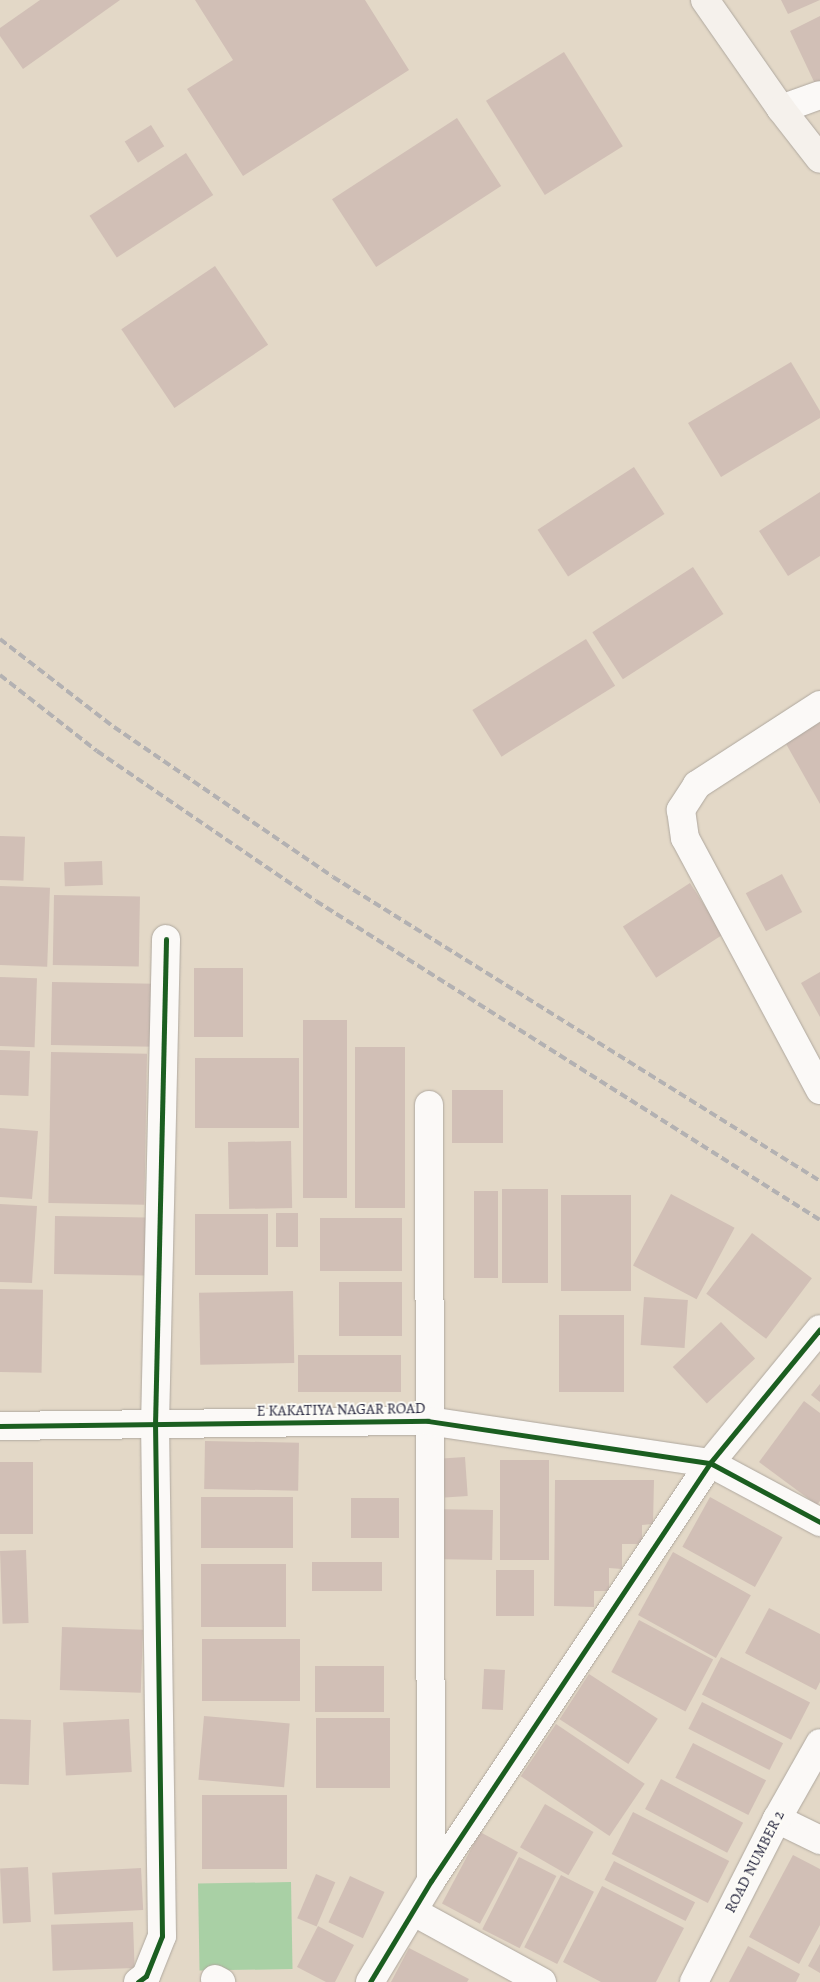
<!DOCTYPE html>
<html>
<head>
<meta charset="utf-8">
<style>
	body { margin:0 }
	#map { position:relative; width:820px; height:1982px; overflow:hidden; background:#e3d8c7; font-family:Alegreya,serif }
	div>[style] { position:absolute }
	.green>* { inset:0; background:#a9d0a5; transform-origin:0 0 }
	.building>* { inset:0; background:#d1bfb6; transform-origin:0 0 }
	.roads { filter:drop-shadow(0 0 1px #afa89f) drop-shadow(0 0 1px #afa89f) }
	.minor>* { height:28px; margin:-14px; padding:0 14px; transform-origin:14px; border-radius:14px; background:#fbf9f7 }
	.tertiary>* { height:28px; margin:-14px; padding:0 14px; transform-origin:14px; border-radius:14px; background:#fbf9f7 }
	.secondary>* { height:28px; margin:-14px; padding:0 14px; transform-origin:14px; border-radius:14px; background:#f5f1ec }
	.rail>* { height:4px; margin-top:-2px; transform-origin:0; background:repeating-linear-gradient(90deg,#b3b1b2 0 8px,transparent 0 12px) }
	.cycleway>* { height:5px; margin:-2.5px; padding:0 2.5px; transform-origin:2.5px; border-radius:2.5px; background:#1b5e20 }
	span { translate:-50% -50%; white-space:nowrap; text-align:center; line-height:1.15; -webkit-text-stroke:4px #fdfcf7; paint-order:stroke }
	.street-label { font-size:15px; color:#22223b }
</style>
</head>
<body>
<div id="map">
	<div class="green">
		<div style="left:291px;top:1882px;width:87px;height:93px;rotate:89deg"></div>
	</div>
	<div class="building">
		<div style="clip-path:polygon(40px 0,120px 0,23px 69px,0 36px,0 28px)"></div>
		<div style="clip-path:polygon(195px 0,365px 0,409px 70px,243px 176px,187px 89px,233px 60px)"></div>
		<div style="clip-path:polygon(781px 0,820px 0,788px 14px)"></div>
		<div style="clip-path:polygon(820px 16px,820px 87px,817px 88px,790px 31px)"></div>
		<div style="left:564px;top:52px;width:111px;height:92px;rotate:58deg"></div>
		<div style="left:457px;top:118px;width:81px;height:149px;rotate:57deg"></div>
		<div style="left:151px;top:125px;width:25px;height:31px;rotate:58deg"></div>
		<div style="left:186px;top:153px;width:50px;height:115px;rotate:57deg"></div>
		<div style="left:215px;top:266px;width:95px;height:113px;rotate:56deg"></div>
		<div style="clip-path:polygon(791px 362px,820px 411px,820px 418px,721px 477px,688px 423px)"></div>
		<div style="left:634px;top:467px;width:56px;height:115px;rotate:57deg"></div>
		<div style="clip-path:polygon(820px 492px,820px 556px,788px 576px,759px 531px)"></div>
		<div style="left:693px;top:567px;width:56px;height:120px;rotate:57deg"></div>
		<div style="left:586px;top:639px;width:55px;height:134px;rotate:58deg"></div>
		<div style="clip-path:polygon(820px 722px,820px 804px,785px 742px)"></div>
		<div style="left:0;top:836px;width:25px;height:44px;rotate:2deg"></div>
		<div style="left:102px;top:861px;width:24px;height:38px;rotate:88deg"></div>
		<div style="left:782px;top:874px;width:43px;height:41px;rotate:62deg"></div>
		<div style="left:690px;top:883px;width:61px;height:80px;rotate:57deg"></div>
		<div style="left:0;top:886px;width:50px;height:79px;rotate:2deg"></div>
		<div style="left:54px;top:895px;width:86px;height:70px;rotate:1deg"></div>
		<div style="left:194px;top:968px;width:49px;height:69px"></div>
		<div style="clip-path:polygon(820px 972px,820px 1017px,801px 983px)"></div>
		<div style="left:0;top:977px;width:37px;height:69px;rotate:2deg"></div>
		<div style="left:52px;top:982px;width:103px;height:63px;rotate:1deg"></div>
		<div style="left:303px;top:1020px;width:44px;height:178px"></div>
		<div style="left:405px;top:1047px;width:161px;height:50px;rotate:90deg"></div>
		<div style="left:0;top:1050px;width:30px;height:45px;rotate:2deg"></div>
		<div style="left:51px;top:1052px;width:96px;height:151px;rotate:1deg"></div>
		<div style="left:299px;top:1058px;width:70px;height:104px;rotate:90deg"></div>
		<div style="left:452px;top:1090px;width:51px;height:53px"></div>
		<div style="clip-path:polygon(0 1128px,38px 1131px,32px 1199px,0 1197px)"></div>
		<div style="left:291px;top:1141px;width:67px;height:63px;rotate:89deg"></div>
		<div style="left:502px;top:1189px;width:46px;height:94px"></div>
		<div style="left:498px;top:1191px;width:87px;height:24px;rotate:90deg"></div>
		<div style="left:671px;top:1194px;width:72px;height:81px;rotate:28deg"></div>
		<div style="left:561px;top:1195px;width:70px;height:96px"></div>
		<div style="clip-path:polygon(0 1204px,37px 1206px,32px 1283px,0 1282px)"></div>
		<div style="left:298px;top:1213px;width:34px;height:22px;rotate:90deg"></div>
		<div style="left:195px;top:1214px;width:73px;height:61px"></div>
		<div style="left:55px;top:1216px;width:91px;height:58px;rotate:1deg"></div>
		<div style="left:402px;top:1218px;width:53px;height:82px;rotate:90deg"></div>
		<div style="left:752px;top:1233px;width:75px;height:76px;rotate:37deg"></div>
		<div style="left:339px;top:1282px;width:63px;height:54px"></div>
		<div style="left:0;top:1289px;width:43px;height:83px;rotate:1deg"></div>
		<div style="left:293px;top:1291px;width:72px;height:94px;rotate:89deg"></div>
		<div style="left:644px;top:1297px;width:44px;height:48px;rotate:4deg"></div>
		<div style="left:624px;top:1315px;width:77px;height:65px;rotate:90deg"></div>
		<div style="left:721px;top:1322px;width:50px;height:66px;rotate:47deg"></div>
		<div style="left:401px;top:1355px;width:37px;height:103px;rotate:90deg"></div>
		<div style="clip-path:polygon(820px 1384px,820px 1402px,811px 1395px)"></div>
		<div style="clip-path:polygon(804px 1401px,820px 1413px,820px 1501px,817px 1505px,759px 1462px)"></div>
		<div style="left:205px;top:1441px;width:94px;height:48px;rotate:1deg"></div>
		<div style="left:465px;top:1457px;width:39px;height:23px;rotate:86deg"></div>
		<div style="left:500px;top:1460px;width:49px;height:100px"></div>
		<div style="left:0;top:1462px;width:33px;height:72px"></div>
		<div style="clip-path:polygon(555px 1480px,654px 1480px,653px 1524px,642px 1525px,642px 1544px,622px 1544px,622px 1569px,609px 1568px,609px 1591px,594px 1591px,594px 1607px,554px 1606px)"></div>
		<div style="left:201px;top:1497px;width:92px;height:51px"></div>
		<div style="left:710px;top:1497px;width:83px;height:57px;rotate:29deg"></div>
		<div style="left:399px;top:1498px;width:40px;height:48px;rotate:90deg"></div>
		<div style="left:493px;top:1510px;width:50px;height:49px;rotate:91deg"></div>
		<div style="left:26px;top:1550px;width:73px;height:26px;rotate:88deg"></div>
		<div style="left:673px;top:1552px;width:89px;height:72px;rotate:29deg"></div>
		<div style="left:312px;top:1562px;width:70px;height:29px"></div>
		<div style="left:201px;top:1564px;width:85px;height:63px"></div>
		<div style="left:496px;top:1570px;width:38px;height:46px"></div>
		<div style="clip-path:polygon(769px 1608px,820px 1634px,820px 1682px,816px 1690px,745px 1653px)"></div>
		<div style="left:639px;top:1620px;width:84px;height:59px;rotate:28deg"></div>
		<div style="left:62px;top:1627px;width:81px;height:63px;rotate:2deg"></div>
		<div style="left:300px;top:1639px;width:62px;height:98px;rotate:90deg"></div>
		<div style="left:721px;top:1657px;width:100px;height:42px;rotate:27deg"></div>
		<div style="left:315px;top:1666px;width:69px;height:46px"></div>
		<div style="left:484px;top:1669px;width:21px;height:40px;rotate:3deg"></div>
		<div style="left:589px;top:1674px;width:82px;height:54px;rotate:33deg"></div>
		<div style="left:702px;top:1702px;width:91px;height:30px;rotate:27deg"></div>
		<div style="left:204px;top:1716px;width:86px;height:64px;rotate:5deg"></div>
		<div style="left:316px;top:1718px;width:74px;height:70px"></div>
		<div style="left:0;top:1719px;width:31px;height:65px;rotate:2deg"></div>
		<div style="left:129px;top:1719px;width:53px;height:66px;rotate:87deg"></div>
		<div style="left:556px;top:1724px;width:107px;height:63px;rotate:34deg"></div>
		<div style="left:693px;top:1743px;width:82px;height:39px;rotate:27deg"></div>
		<div style="left:661px;top:1779px;width:93px;height:34px;rotate:28deg"></div>
		<div style="left:287px;top:1795px;width:74px;height:85px;rotate:90deg"></div>
		<div style="left:545px;top:1804px;width:56px;height:50px;rotate:30deg"></div>
		<div style="left:633px;top:1812px;width:108px;height:47px;rotate:27deg"></div>
		<div style="left:480px;top:1832px;width:43px;height:81px;rotate:28deg"></div>
		<div style="clip-path:polygon(793px 1855px,820px 1869px,820px 1925px,799px 1964px,749px 1937px)"></div>
		<div style="left:519px;top:1857px;width:42px;height:81px;rotate:27deg"></div>
		<div style="left:614px;top:1861px;width:91px;height:21px;rotate:27deg"></div>
		<div style="left:28px;top:1867px;width:55px;height:28px;rotate:87deg"></div>
		<div style="left:141px;top:1868px;width:42px;height:89px;rotate:87deg"></div>
		<div style="left:316px;top:1874px;width:21px;height:48px;rotate:23deg"></div>
		<div style="left:561px;top:1875px;width:37px;height:81px;rotate:27deg"></div>
		<div style="left:350px;top:1876px;width:38px;height:51px;rotate:25deg"></div>
		<div style="clip-path:polygon(602px 1886px,684px 1928px,656px 1982px,601px 1982px,563px 1962px)"></div>
		<div style="left:133px;top:1922px;width:46px;height:82px;rotate:88deg"></div>
		<div style="clip-path:polygon(318px 1926px,354px 1945px,335px 1982px,326px 1982px,297px 1967px)"></div>
		<div style="clip-path:polygon(820px 1944px,820px 1973px,808px 1966px)"></div>
		<div style="clip-path:polygon(748px 1946px,800px 1974px,796px 1982px,729px 1982px)"></div>
		<div style="clip-path:polygon(409px 1948px,469px 1979px,467px 1982px,391px 1982px)"></div>
	</div>
	<div class="roads">
		<div class="minor">
			<div style="left:781px;top:109px;width:41px;rotate:-19.7deg"></div>
			<div style="left:820px;top:705px;width:147px;rotate:147deg"></div>
			<div style="left:697px;top:785px;width:30px;rotate:123deg"></div>
			<div style="left:681px;top:810px;width:28px;rotate:82deg"></div>
			<div style="left:685px;top:838px;width:286px;rotate:61.8deg"></div>
			<div style="left:429px;top:1105px;width:776px;rotate:89.85deg"></div>
			<div style="left:777px;top:1819px;width:48px;rotate:26deg"></div>
			<div style="left:414px;top:1912px;width:146px;rotate:28.7deg"></div>
			<div style="left:215px;top:1979px;width:7px;rotate:27deg"></div>
			<div style="left:138px;top:1982px;width:10px;rotate:-37deg"></div>
			<div style="left:146px;top:1976px;width:43px;rotate:-68.2deg"></div>
			<div style="left:162px;top:1936px;width:511px;rotate:-90.78deg"></div>
			<div style="left:155px;top:1425px;width:486px;rotate:-88.7deg"></div>
			<div style="left:370px;top:1982px;width:118px;rotate:-58.9deg"></div>
			<div style="left:431px;top:1881px;width:503px;rotate:-56.28deg"></div>
			<div style="left:710px;top:1463px;width:125px;rotate:28.2deg"></div>
			<div style="left:694px;top:1982px;width:183px;rotate:-63deg"></div>
			<div style="left:777px;top:1819px;width:87px;rotate:-60.5deg"></div>
		</div>
		<div class="tertiary">
			<div style="left:0;top:1426px;width:428px;rotate:-0.7deg"></div>
			<div style="left:428px;top:1421px;width:285px;rotate:8.5deg"></div>
			<div style="left:710px;top:1463px;width:173px;rotate:-50.6deg"></div>
		</div>
		<div class="secondary">
			<div style="left:705px;top:0;width:133px;rotate:55.1deg"></div>
			<div style="left:781px;top:109px;width:63px;rotate:52deg"></div>
		</div>
	</div>
	<div class="rail">
		<div style="left:0;top:639px;width:144px;rotate:37.7deg"></div>
		<div style="left:114px;top:727px;width:265px;rotate:34.4deg"></div>
		<div style="left:333px;top:877px;width:574px;rotate:31.97deg"></div>
		<div style="left:0;top:675px;width:123px;rotate:38.1deg"></div>
		<div style="left:97px;top:751px;width:265px;rotate:34.4deg"></div>
		<div style="left:316px;top:901px;width:596px;rotate:32.33deg"></div>
	</div>
	<div class="cycleway">
		<div style="left:0;top:1426px;width:428px;rotate:-0.7deg"></div>
		<div style="left:428px;top:1421px;width:285px;rotate:8.5deg"></div>
		<div style="left:710px;top:1463px;width:125px;rotate:28.2deg"></div>
		<div style="left:138px;top:1982px;width:10px;rotate:-37deg"></div>
		<div style="left:146px;top:1976px;width:43px;rotate:-68.2deg"></div>
		<div style="left:162px;top:1936px;width:511px;rotate:-90.78deg"></div>
		<div style="left:155px;top:1425px;width:486px;rotate:-88.7deg"></div>
		<div style="left:370px;top:1982px;width:118px;rotate:-58.9deg"></div>
		<div style="left:431px;top:1881px;width:503px;rotate:-56.28deg"></div>
		<div style="left:710px;top:1463px;width:173px;rotate:-50.6deg"></div>
	</div>
	<div class="street-label">
		<span style="left:341px;top:1410px;rotate:-1deg">E KAKATIYA NAGAR ROAD</span>
		<span style="left:755px;top:1862px;rotate:-63deg">ROAD NUMBER 2</span>
	</div>
</div>
</body>
</html>
